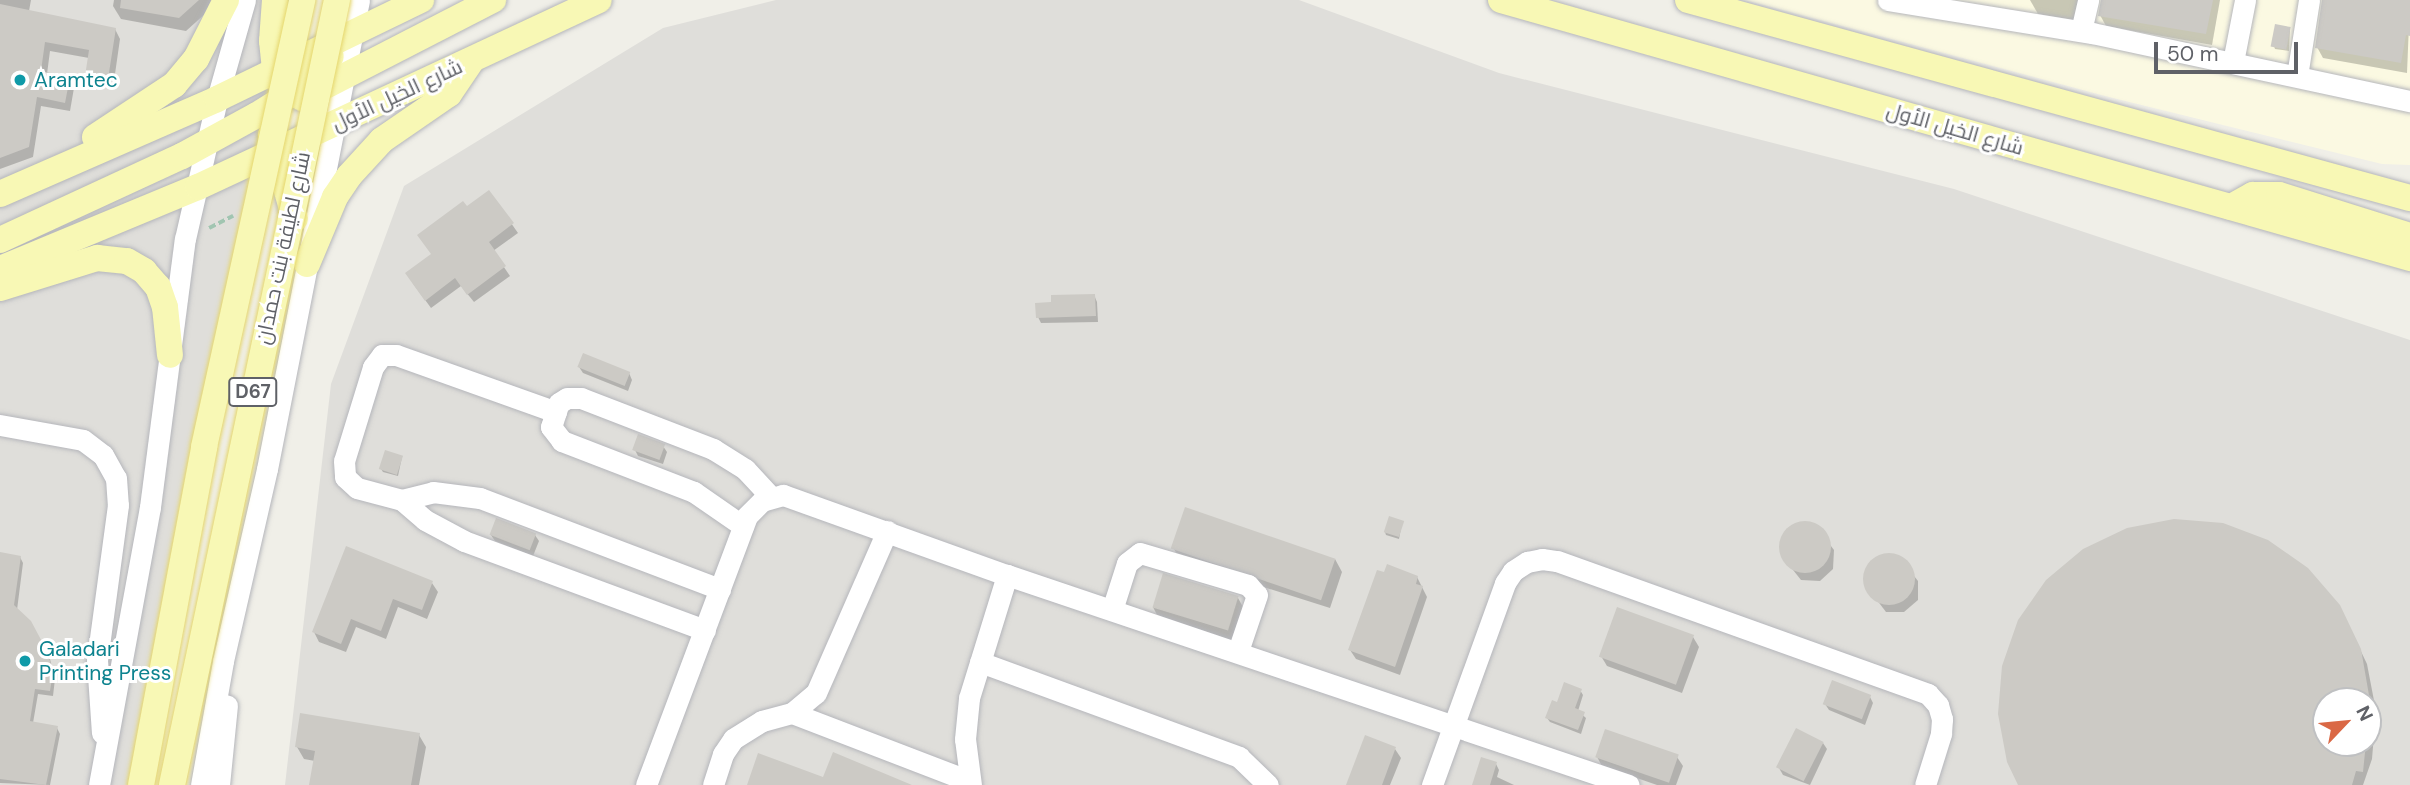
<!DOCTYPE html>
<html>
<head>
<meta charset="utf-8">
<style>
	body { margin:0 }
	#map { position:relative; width:2410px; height:785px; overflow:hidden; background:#f0efe8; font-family:"DM Sans",Cairo,sans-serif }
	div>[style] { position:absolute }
	.commercial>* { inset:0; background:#fbf9e2 }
	.industrial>* { inset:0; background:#dfdeda }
	.shadow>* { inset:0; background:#0003 }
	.building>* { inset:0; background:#cccac5; transform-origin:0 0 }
	.round { border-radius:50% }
	.path>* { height:3.5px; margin-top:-1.75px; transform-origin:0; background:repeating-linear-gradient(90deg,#a1c5b1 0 7px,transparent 0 10.5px) }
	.roads { filter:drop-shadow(0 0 2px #b5b6bb) drop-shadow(0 0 2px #b5b6bb) }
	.minor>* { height:21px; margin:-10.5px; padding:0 10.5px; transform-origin:10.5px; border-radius:10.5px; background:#fff }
	.major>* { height:26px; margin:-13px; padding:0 13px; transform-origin:13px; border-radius:13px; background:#f8f8b5 }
	.bridges { filter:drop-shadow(0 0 2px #e5d66c) drop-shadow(0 0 2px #e5d66c) }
	.major-bridge>* { height:26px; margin:-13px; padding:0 13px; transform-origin:13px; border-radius:13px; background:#f8f8b5 }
	.dots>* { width:19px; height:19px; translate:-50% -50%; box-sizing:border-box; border:4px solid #fff; border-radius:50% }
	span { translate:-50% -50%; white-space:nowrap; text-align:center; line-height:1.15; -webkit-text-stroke:6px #fff; paint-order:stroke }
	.shield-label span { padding:2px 5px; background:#fff; border:2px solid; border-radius:5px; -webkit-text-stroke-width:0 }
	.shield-label { font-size:19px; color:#5f6167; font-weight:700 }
	.culture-label { font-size:21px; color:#0d838f }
	.left { translate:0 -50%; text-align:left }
	.street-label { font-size:21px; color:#5f6167 }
	.north { position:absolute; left:2312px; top:687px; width:70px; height:70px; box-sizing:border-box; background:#fff; border:2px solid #bfc0c2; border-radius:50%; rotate:64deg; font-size:19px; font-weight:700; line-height:28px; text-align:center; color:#5f6167 }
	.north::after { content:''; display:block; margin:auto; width:24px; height:32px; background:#da6845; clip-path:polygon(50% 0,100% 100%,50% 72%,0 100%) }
	.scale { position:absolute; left:2154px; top:42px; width:144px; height:32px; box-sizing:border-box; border:4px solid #5f6167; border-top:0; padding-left:9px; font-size:21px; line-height:24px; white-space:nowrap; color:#5f6167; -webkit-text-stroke:5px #fff; paint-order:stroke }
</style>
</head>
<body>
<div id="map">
	<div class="commercial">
		<div style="clip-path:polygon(1745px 0,2410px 0,2410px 165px,2382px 164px,2105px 96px)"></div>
	</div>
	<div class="industrial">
		<div style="clip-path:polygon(0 0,293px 0,150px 785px,0 785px)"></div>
		<div style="clip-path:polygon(evenodd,776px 0,1299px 0,1499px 73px,1954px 189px,2410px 340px,2410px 785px,285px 785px,331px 384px,404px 186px,663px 28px,776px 0,2326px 701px,2368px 701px,2368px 743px,2326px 743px,2326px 701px)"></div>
	</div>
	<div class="shadow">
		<div style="clip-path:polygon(0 0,31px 0,29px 11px,115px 29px,120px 39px,113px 88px,92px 85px,87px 75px,89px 58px,50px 51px,47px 74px,69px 78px,74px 88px,70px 111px,41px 106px,33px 157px,0 169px)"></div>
		<div style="clip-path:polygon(114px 0,216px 0,215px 5px,186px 31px,121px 19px,113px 6px)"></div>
		<div style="clip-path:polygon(2030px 0,2092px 0,2078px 21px,2038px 14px)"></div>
		<div style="clip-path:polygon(2101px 0,2220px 0,2212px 45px,2106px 26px,2100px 15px)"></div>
		<div style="clip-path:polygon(2324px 0,2410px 0,2407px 73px,2323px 58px,2317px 47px)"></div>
		<div style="clip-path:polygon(2290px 29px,2289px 51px,2275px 49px,2274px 46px)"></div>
		<div style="clip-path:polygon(489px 192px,518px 233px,493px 251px,510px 276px,474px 302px,461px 286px,431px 308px,412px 282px,467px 209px)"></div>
		<div style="clip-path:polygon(1094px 295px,1097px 302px,1098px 322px,1041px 323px,1038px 317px)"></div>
		<div style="clip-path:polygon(579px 367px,629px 373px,632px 380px,628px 391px,583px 373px)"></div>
		<div style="clip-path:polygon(663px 446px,667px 452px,663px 464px,638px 456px,635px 450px)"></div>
		<div style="clip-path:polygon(402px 457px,398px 476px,383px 472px,381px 469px)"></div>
		<div style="clip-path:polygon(1402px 523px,1399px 539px,1386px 535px,1385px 532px)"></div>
		<div style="clip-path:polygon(1796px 524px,1815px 525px,1834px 550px,1833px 569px,1820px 581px,1801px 580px,1782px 556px,1783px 537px)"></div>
		<div style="clip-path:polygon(491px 535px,535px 535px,539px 541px,533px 556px,495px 541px)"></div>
		<div style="clip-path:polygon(347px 548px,432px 583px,438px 592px,427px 619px,398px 607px,386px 639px,356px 627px,346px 652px,319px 642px,314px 632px)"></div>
		<div style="clip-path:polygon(1174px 549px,1335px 559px,1342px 572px,1330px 608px,1181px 561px)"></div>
		<div style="clip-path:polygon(0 553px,20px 557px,23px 563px,17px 610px,30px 622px,50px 659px,55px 679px,53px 696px,38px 694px,33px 723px,57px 728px,60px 734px,50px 785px,0 783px)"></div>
		<div style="clip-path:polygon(1881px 556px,1899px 557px,1918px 581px,1918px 600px,1904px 612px,1886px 612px,1867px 587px,1867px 568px)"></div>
		<div style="clip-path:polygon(1417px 577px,1427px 597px,1400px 675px,1356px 659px,1350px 650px)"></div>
		<div style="clip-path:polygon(1238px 598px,1243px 607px,1231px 642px,1158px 617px,1153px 607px)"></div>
		<div style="clip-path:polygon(evenodd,2346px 620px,2367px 664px,2376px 711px,2372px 759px,2363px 785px,2020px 785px,2346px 620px,2326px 701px,2368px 701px,2368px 743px,2326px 743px,2326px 701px)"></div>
		<div style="clip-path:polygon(1693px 637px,1699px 647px,1682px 693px,1607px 666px,1601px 656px)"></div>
		<div style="clip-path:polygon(1580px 690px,1583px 695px,1578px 711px,1586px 718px,1581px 734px,1550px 722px,1547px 718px,1558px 704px)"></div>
		<div style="clip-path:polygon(1870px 697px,1873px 703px,1865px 725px,1829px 710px,1825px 704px)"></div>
		<div style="clip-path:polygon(419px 735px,426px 747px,419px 785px,311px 785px,315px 761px,304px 759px,297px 747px)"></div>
		<div style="clip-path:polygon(1823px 743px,1827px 749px,1810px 785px,1783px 775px,1779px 768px)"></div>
		<div style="clip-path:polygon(1395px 749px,1401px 758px,1390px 785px,1348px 785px)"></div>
		<div style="clip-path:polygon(1597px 757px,1677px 757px,1683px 766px,1676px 785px,1657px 785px,1602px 766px)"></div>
		<div style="clip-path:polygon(1496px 764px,1499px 770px,1497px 777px,1514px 785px,1474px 785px)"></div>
	</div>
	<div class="building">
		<div style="clip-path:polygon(121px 0,199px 0,179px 18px,120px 8px)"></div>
		<div style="clip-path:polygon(2101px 0,2213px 0,2206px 34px,2098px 16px)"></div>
		<div style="clip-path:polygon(2322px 0,2410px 0,2410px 36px,2406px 35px,2401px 63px,2315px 48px)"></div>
		<div style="clip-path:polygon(0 4px,116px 28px,108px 79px,85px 76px,89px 50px,45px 42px,41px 71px,70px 77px,65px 103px,37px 97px,29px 147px,0 158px)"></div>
		<div style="left:2275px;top:24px;width:16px;height:23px;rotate:11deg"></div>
		<div style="clip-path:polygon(489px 190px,514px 223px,489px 242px,506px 266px,467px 295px,455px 278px,425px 301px,405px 273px,431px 254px,417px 235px,463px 201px,467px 206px)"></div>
		<div style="clip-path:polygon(1095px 294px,1096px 316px,1036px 318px,1035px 303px,1051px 302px,1051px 295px)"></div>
		<div style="left:583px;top:353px;width:51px;height:15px;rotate:22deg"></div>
		<div style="left:638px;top:434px;width:29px;height:17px;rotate:20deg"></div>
		<div style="left:385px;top:450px;width:19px;height:20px;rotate:18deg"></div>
		<div style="left:1185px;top:507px;width:159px;height:44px;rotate:19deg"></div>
		<div style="left:1389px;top:516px;width:16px;height:17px;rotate:18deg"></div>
		<div style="left:496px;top:518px;width:43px;height:18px;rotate:21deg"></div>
		<div style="clip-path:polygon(2174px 519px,2223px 523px,2268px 540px,2308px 568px,2340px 605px,2361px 649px,2370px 701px,2326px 701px,2326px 743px,2366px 743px,2363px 772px,2356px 771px,2352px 785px,2018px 785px,2007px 762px,1998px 714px,2002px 666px,2018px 620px,2046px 580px,2083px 549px,2127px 528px)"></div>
		<div class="round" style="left:1779px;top:521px;width:52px;height:52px"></div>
		<div style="clip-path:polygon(346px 546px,433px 581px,422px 610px,393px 599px,381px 631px,351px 619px,341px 644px,312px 632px)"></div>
		<div style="clip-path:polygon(0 552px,21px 556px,14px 605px,31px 621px,47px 651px,53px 672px,50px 691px,35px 689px,30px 721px,58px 726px,46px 785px,0 779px)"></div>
		<div class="round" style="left:1863px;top:553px;width:52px;height:52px"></div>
		<div style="clip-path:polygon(1387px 564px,1418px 576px,1416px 584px,1423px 586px,1395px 667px,1348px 650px,1377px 570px,1384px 572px)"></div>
		<div style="left:1163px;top:573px;width:79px;height:36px;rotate:17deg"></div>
		<div style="left:1617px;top:607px;width:82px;height:53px;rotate:20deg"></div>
		<div style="left:1832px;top:680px;width:42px;height:26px;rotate:21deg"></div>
		<div style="clip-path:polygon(1564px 682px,1582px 689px,1575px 708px,1585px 712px,1578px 730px,1545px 718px,1552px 700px,1557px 702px)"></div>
		<div style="clip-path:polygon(300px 713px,420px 733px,411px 785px,309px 785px,315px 751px,295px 747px)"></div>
		<div style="left:1796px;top:728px;width:31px;height:44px;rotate:27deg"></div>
		<div style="left:1605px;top:729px;width:78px;height:30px;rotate:19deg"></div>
		<div style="clip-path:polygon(1365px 735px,1396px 747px,1382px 785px,1346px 785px)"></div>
		<div style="clip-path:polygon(833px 752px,912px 785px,747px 785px,758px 753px,823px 777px)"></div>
		<div style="clip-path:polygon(1481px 757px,1497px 762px,1490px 785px,1472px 785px)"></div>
	</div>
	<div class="path">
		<div style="left:209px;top:228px;width:27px;rotate:-27deg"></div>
	</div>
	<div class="roads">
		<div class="minor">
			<div style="left:1888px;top:0;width:207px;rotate:9.2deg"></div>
			<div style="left:2092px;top:33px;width:325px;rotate:12.1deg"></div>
			<div style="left:2081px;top:31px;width:32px;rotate:-77deg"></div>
			<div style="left:2233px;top:62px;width:63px;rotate:-79deg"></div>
			<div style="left:2297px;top:76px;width:77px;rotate:-81deg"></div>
			<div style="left:556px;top:412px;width:170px;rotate:-160.4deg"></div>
			<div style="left:396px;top:355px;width:14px;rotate:180deg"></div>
			<div style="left:382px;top:355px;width:15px;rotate:127deg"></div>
			<div style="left:373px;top:367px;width:98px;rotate:107.1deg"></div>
			<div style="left:344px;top:461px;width:16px;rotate:86deg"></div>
			<div style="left:345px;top:477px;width:16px;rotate:43deg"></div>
			<div style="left:357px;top:488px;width:47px;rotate:14.9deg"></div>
			<div style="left:402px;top:500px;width:30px;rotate:41deg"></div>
			<div style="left:425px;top:520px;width:44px;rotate:28.3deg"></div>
			<div style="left:464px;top:541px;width:257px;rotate:20.3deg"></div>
			<div style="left:0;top:425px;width:84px;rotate:10.2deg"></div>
			<div style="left:83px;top:440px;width:25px;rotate:37deg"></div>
			<div style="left:103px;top:455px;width:26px;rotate:61deg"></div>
			<div style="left:116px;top:478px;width:27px;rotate:86deg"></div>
			<div style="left:118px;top:505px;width:156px;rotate:97.7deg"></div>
			<div style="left:97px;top:660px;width:73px;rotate:86.1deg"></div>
			<div style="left:402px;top:500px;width:32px;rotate:-14deg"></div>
			<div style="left:433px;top:492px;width:47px;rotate:7.3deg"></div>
			<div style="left:480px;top:498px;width:257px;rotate:20.8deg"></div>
			<div style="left:743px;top:526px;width:60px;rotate:-145.2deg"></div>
			<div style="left:694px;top:492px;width:142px;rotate:-158.9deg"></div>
			<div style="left:562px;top:441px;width:18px;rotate:-128deg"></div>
			<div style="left:551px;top:427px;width:25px;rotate:-72deg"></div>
			<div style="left:559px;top:403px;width:9px;rotate:-32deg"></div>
			<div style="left:567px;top:398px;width:14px"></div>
			<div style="left:581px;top:398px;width:142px;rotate:21.1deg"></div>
			<div style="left:713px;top:449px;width:38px;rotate:32deg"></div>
			<div style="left:745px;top:469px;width:38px;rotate:47deg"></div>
			<div style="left:1112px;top:610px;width:49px;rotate:-72.3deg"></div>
			<div style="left:1127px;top:563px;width:16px;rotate:-38deg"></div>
			<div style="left:1140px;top:553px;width:113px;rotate:16.5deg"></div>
			<div style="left:1248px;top:585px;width:13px;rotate:48deg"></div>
			<div style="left:1257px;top:595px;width:59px;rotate:108.7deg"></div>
			<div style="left:980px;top:662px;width:276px;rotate:20.1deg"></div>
			<div style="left:1239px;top:757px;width:40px;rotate:44deg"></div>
			<div style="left:792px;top:713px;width:190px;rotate:21deg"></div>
			<div style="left:99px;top:785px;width:283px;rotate:-79.6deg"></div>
			<div style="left:150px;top:507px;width:270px;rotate:-82.6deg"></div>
			<div style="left:185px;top:239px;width:144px;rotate:-77.1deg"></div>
			<div style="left:217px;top:99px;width:103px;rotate:-74.2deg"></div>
			<div style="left:201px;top:785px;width:126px;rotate:-79.9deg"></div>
			<div style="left:223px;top:661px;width:197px;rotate:-77.1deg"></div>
			<div style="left:267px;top:469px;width:478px;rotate:-78.9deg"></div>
			<div style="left:219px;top:785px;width:80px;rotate:-84.3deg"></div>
			<div style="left:646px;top:785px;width:287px;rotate:-69.4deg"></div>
			<div style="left:747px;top:516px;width:21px;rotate:-45deg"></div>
			<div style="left:762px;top:501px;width:22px;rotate:-16deg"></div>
			<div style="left:783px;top:495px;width:238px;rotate:19.7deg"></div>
			<div style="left:1007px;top:575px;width:656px;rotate:18.66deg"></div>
			<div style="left:713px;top:785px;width:33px;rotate:-72deg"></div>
			<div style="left:723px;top:754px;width:18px;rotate:-56deg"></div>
			<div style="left:733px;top:739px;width:34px;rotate:-32deg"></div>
			<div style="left:762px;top:721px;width:31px;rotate:-15deg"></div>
			<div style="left:792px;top:713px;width:31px;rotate:-40deg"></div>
			<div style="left:816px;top:693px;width:177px;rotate:-66.3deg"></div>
			<div style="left:971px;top:785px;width:46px;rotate:-97.4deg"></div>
			<div style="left:965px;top:739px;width:41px;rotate:-84.4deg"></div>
			<div style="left:969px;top:698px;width:129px;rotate:-72.8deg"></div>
			<div style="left:1432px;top:785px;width:215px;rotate:-70.1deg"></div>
			<div style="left:1505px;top:583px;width:14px;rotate:-56deg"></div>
			<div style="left:1513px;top:571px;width:17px;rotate:-33deg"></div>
			<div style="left:1527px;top:562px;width:15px;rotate:-11deg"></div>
			<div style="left:1542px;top:559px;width:15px;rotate:8deg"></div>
			<div style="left:1557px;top:561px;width:394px;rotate:19.7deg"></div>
			<div style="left:1928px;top:694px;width:15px;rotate:48deg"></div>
			<div style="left:1938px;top:705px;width:15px;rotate:74deg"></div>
			<div style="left:1942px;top:719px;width:15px;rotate:94deg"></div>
			<div style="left:1941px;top:734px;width:53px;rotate:107.4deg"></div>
		</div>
		<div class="major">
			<div style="left:275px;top:0;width:41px;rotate:94.2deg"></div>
			<div style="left:272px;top:41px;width:28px;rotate:84deg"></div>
			<div style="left:275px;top:69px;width:14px;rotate:69deg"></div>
			<div style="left:1501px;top:0;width:945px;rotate:15.85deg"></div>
			<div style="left:1688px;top:0;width:749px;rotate:15.34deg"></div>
			<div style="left:302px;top:98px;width:215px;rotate:-27.2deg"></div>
			<div style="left:271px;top:135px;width:87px;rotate:74.1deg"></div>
			<div style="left:95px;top:137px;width:95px;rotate:-33.4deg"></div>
			<div style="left:174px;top:85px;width:34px;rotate:-50deg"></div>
			<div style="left:196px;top:59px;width:66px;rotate:-63deg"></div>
			<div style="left:0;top:194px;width:237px;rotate:-23.6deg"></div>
			<div style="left:217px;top:99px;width:227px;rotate:-25.9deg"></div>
			<div style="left:2231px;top:207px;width:25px;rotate:-29deg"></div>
			<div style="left:2253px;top:195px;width:26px"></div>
			<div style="left:2279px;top:195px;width:137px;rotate:17.4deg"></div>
			<div style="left:0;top:240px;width:200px;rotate:-24.8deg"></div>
			<div style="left:182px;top:156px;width:85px;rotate:-28.7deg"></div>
			<div style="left:257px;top:115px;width:36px;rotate:-32deg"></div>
			<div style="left:287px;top:96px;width:59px;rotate:-42.3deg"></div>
			<div style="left:307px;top:264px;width:73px;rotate:-67.3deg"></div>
			<div style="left:335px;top:197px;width:25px;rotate:-56deg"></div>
			<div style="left:349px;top:176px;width:49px;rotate:-47.5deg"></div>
			<div style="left:382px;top:140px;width:81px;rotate:-34.5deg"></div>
			<div style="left:449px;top:94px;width:41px;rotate:-55.9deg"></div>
			<div style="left:0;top:269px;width:214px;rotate:-22.5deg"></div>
			<div style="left:198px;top:187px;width:442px;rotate:-25deg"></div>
			<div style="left:0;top:288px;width:102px;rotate:-17.2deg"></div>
			<div style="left:97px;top:258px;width:30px;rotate:6deg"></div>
			<div style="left:127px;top:261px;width:20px;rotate:30deg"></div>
			<div style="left:144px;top:271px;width:21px;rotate:49deg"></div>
			<div style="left:158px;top:287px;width:21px;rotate:71deg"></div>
			<div style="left:165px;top:307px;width:48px;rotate:84.1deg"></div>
		</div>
	</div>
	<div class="bridges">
		<div class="major-bridge">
			<div style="left:141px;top:785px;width:344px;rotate:-79.4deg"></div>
			<div style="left:204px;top:447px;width:458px;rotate:-77.6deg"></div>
			<div style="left:172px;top:785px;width:802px;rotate:-78.13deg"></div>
		</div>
	</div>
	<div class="dots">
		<div style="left:20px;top:80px;background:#0f9aa8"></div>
		<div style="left:25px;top:661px;background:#0f9aa8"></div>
	</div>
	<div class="shield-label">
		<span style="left:253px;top:392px">D67</span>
	</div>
	<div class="culture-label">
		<span class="left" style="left:34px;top:80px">Aramtec</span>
		<span class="left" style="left:39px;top:661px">Galadari<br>Printing Press</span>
	</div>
	<div class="street-label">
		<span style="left:397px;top:95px;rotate:-25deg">شارع الخيل الأول</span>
		<span style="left:1955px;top:129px;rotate:16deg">شارع الخيل الأول</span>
		<span style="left:283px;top:248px;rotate:-78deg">شارع لطيفة بنت حمدان</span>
	</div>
	<div class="north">N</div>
	<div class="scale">50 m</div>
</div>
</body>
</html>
